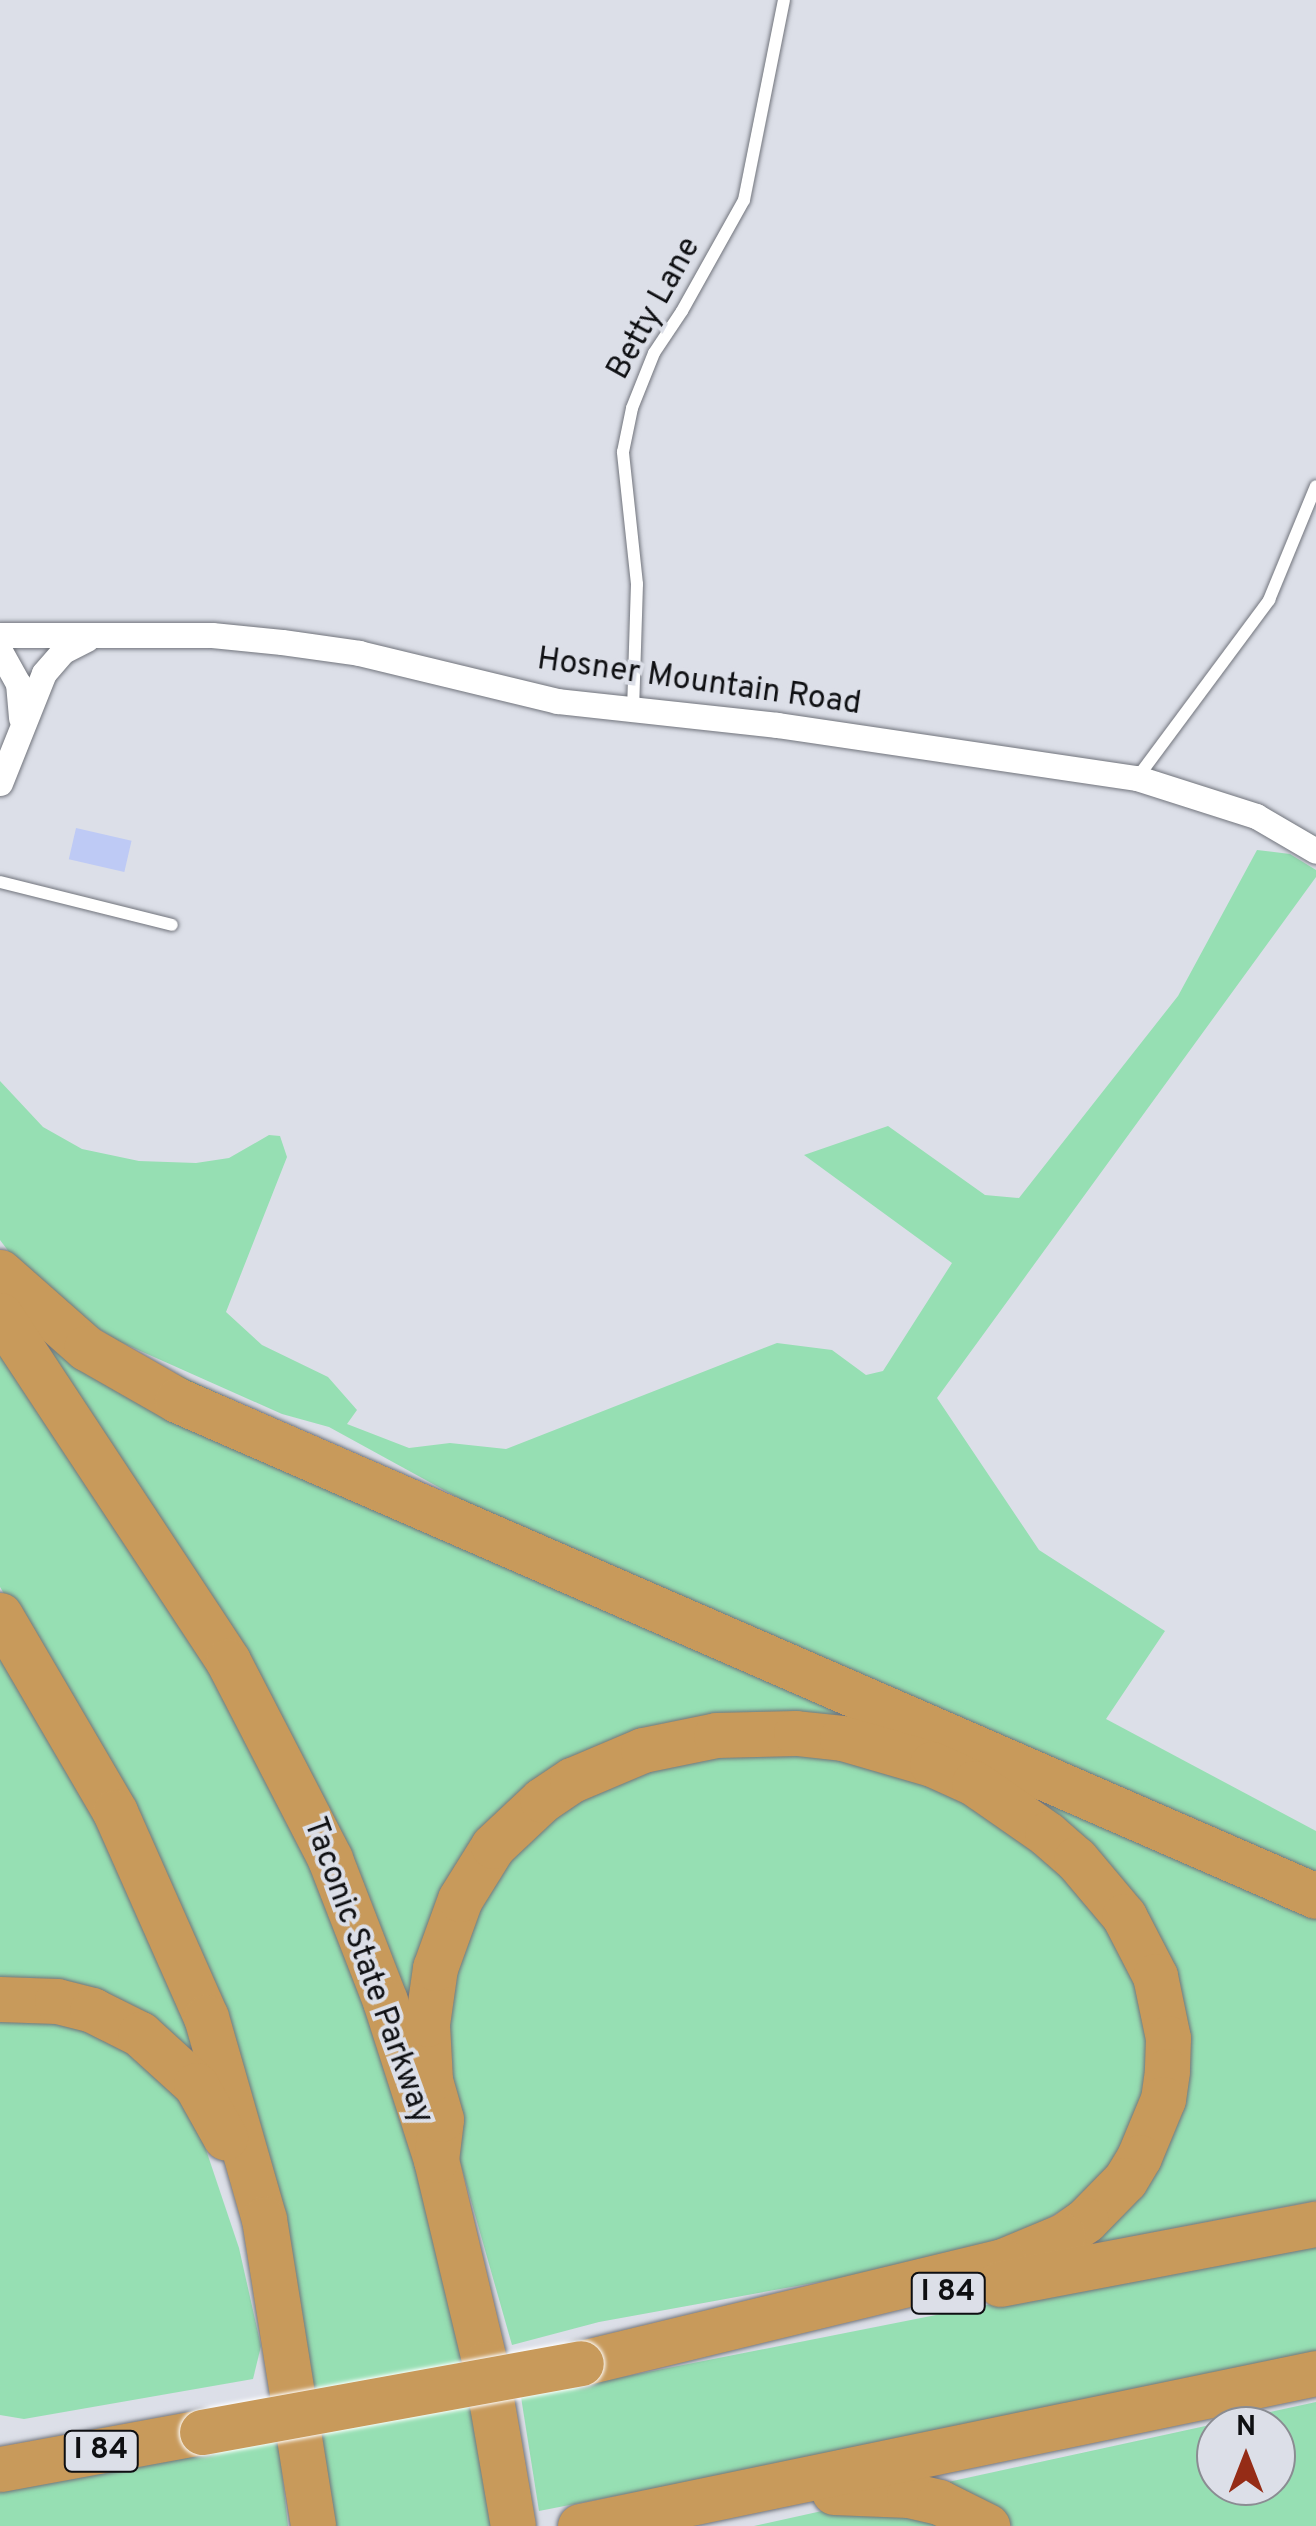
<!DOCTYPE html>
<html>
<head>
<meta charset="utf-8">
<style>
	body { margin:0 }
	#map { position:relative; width:1316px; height:2526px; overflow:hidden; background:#dcdfe8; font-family:Overpass,sans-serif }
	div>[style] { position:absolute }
	.green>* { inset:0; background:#96dfb3 }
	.building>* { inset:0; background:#becaf5; transform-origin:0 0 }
	.roads { filter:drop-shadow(0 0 2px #71747c) drop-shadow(0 0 2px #71747c) }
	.lane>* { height:12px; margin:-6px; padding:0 6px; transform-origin:6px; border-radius:6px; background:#fff }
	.street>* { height:25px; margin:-12.5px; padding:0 12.5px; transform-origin:12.5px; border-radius:12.5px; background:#fff }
	.highway>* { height:45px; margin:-22.5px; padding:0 22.5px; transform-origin:22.5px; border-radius:22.5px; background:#c89a5b }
	.bridges { filter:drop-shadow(0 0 2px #fff) drop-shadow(0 0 2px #fff) }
	.highway-bridge>* { height:45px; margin:-22.5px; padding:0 22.5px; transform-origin:22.5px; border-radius:22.5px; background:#c89a5b }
	span { translate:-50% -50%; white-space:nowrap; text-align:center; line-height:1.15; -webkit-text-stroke:8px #dcdfe8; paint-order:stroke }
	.shield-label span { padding:2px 8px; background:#dcdfe8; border:2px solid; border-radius:8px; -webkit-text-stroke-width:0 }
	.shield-label { font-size:30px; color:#0e0f12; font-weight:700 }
	.street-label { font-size:32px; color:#0e0f12 }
	.north { position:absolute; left:1196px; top:2406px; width:100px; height:100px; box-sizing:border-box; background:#dcdfe8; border:2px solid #8a8c92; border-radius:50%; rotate:0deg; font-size:28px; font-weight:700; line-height:40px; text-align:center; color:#0e0f12 }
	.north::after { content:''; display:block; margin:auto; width:35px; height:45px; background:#952c16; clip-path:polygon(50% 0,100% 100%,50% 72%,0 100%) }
</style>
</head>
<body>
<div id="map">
	<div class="green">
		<div style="clip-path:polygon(1257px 850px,1290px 854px,1316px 870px,1316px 877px,937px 1398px,1039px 1550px,1165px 1631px,1106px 1719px,1316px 1831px,1316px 1880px,515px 1529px,329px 1427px,282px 1414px,118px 1341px,72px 1312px,21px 1268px,0 1240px,0 1081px,43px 1127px,82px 1149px,139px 1161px,196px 1163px,229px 1158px,269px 1135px,280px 1136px,287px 1157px,226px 1312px,262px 1345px,328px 1377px,357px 1410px,347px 1424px,409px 1448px,450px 1443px,506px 1449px,777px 1343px,832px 1350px,866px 1375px,883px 1371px,952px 1263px,804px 1155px,888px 1126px,985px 1195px,1019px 1198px,1178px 996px)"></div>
		<div style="clip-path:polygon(0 1292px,1316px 1904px,1316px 2201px,1077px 2247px,1151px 2155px,1167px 1971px,969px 1770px,691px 1729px,494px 1827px,415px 2019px)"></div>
		<div style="clip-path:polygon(0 1335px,278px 1777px,415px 2133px,497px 2526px,331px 2526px,300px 2313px,82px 1724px,0 1587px)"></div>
		<div style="clip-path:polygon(0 1642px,87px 1780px,223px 2100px,0 1983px)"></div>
		<div style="clip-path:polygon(677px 1750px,867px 1754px,1006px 1812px,1122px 1930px,1159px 2072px,1098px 2188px,1013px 2240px,885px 2270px,599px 2322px,512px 2345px,443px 2102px,434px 2039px,475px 1891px,554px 1802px)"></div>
		<div style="clip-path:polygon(7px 2016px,83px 2028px,136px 2049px,194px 2114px,239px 2248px,261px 2346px,253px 2379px,24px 2419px,0 2415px,0 2018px)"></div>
		<div style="clip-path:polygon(1316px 2240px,1316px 2352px,1021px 2417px,539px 2511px,521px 2397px)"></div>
		<div style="clip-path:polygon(evenodd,1316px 2402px,1316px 2526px,1012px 2526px,948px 2482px,1316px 2402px,1216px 2426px,1276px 2426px,1276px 2486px,1216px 2486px,1216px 2426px)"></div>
		<div style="clip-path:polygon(278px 2435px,288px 2526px,0 2526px,0 2487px)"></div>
		<div style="clip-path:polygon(893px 2506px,960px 2526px,754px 2526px,831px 2509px)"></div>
	</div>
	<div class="building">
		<div style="left:76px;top:828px;width:57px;height:32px;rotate:13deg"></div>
	</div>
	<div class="roads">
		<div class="lane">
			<div style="left:633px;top:711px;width:127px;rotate:-88.2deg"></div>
			<div style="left:637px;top:584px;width:133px;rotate:-96.1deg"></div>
			<div style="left:623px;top:452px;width:45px;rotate:-78.4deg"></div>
			<div style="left:632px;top:408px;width:59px;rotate:-68.2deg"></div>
			<div style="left:654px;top:353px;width:50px;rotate:-56.3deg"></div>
			<div style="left:682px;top:311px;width:127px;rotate:-60.8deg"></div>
			<div style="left:744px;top:200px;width:204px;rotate:-78.7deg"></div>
			<div style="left:1137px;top:778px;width:222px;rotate:-53.4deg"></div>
			<div style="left:1269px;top:600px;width:123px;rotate:-67.6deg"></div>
			<div style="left:0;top:882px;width:177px;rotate:14deg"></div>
		</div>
		<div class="street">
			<div style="left:0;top:635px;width:212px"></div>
			<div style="left:212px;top:635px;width:70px;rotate:5.7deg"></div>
			<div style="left:282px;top:642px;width:78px;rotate:8.1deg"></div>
			<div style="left:359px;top:653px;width:204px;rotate:13.6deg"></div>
			<div style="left:557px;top:701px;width:221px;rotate:6.2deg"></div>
			<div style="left:777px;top:725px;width:364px;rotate:8.4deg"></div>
			<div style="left:1137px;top:778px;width:125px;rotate:17.7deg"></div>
			<div style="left:1256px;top:816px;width:69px;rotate:30.3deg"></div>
			<div style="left:0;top:651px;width:37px;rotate:61deg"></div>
			<div style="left:18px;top:683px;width:35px;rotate:85deg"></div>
			<div style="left:0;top:783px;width:118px;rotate:-68.2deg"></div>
			<div style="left:44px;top:673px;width:29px;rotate:-49deg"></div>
			<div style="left:63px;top:651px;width:27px;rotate:-27deg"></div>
		</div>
		<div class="highway">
			<div style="left:0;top:1272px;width:115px;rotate:41.5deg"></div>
			<div style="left:86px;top:1348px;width:105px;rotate:29.7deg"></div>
			<div style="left:177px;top:1400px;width:1242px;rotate:23.53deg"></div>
			<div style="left:0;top:1315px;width:414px;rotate:56.6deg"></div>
			<div style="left:228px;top:1661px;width:223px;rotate:62.7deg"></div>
			<div style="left:330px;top:1859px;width:152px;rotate:68.8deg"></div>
			<div style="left:385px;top:2001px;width:167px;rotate:72.2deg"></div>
			<div style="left:436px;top:2160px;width:210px;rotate:76.5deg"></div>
			<div style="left:485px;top:2364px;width:164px;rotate:80.2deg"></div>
			<div style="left:0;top:1615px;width:228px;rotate:59.7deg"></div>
			<div style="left:115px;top:1812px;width:224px;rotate:66.1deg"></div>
			<div style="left:206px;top:2017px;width:210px;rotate:74deg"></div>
			<div style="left:264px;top:2219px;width:311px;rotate:80.9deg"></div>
			<div style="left:0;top:1999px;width:57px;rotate:2deg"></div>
			<div style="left:57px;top:2001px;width:36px;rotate:14deg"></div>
			<div style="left:92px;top:2010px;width:54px;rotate:26.6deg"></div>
			<div style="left:140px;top:2034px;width:76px;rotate:42.3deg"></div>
			<div style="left:196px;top:2085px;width:60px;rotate:60.9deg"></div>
			<div style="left:436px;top:2160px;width:41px;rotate:-83deg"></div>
			<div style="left:441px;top:2119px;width:41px;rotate:-105.8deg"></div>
			<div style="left:430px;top:2080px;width:56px;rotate:-93.1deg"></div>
			<div style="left:427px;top:2024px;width:57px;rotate:-81.9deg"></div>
			<div style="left:435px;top:1968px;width:73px;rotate:-70.1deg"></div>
			<div style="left:460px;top:1899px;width:62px;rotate:-58.1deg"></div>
			<div style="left:493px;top:1846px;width:67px;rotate:-43.2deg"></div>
			<div style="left:542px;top:1800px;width:36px;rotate:-34deg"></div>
			<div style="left:572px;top:1780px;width:77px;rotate:-22.9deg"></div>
			<div style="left:643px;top:1750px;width:75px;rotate:-11.6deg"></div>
			<div style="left:716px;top:1735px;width:80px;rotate:-1.4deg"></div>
			<div style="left:796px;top:1733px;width:46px;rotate:6.2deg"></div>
			<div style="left:842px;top:1738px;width:94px;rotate:16.1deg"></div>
			<div style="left:932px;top:1764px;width:46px;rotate:24.3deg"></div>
			<div style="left:974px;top:1783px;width:89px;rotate:34.9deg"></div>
			<div style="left:1047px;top:1834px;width:38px;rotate:41deg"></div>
			<div style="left:1076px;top:1859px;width:75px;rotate:49.9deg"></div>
			<div style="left:1124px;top:1916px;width:68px;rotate:62.7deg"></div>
			<div style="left:1155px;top:1976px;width:63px;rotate:78.2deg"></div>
			<div style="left:1168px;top:2038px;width:33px;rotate:92deg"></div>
			<div style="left:1167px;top:2071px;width:28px;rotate:98deg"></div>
			<div style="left:1163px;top:2099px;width:63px;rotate:112.5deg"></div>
			<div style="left:1139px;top:2157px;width:27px;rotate:121deg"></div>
			<div style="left:1125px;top:2180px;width:56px;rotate:134.3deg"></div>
			<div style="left:1086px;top:2220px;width:28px;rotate:145deg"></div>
			<div style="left:1063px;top:2236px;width:65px;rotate:157.4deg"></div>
			<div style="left:1003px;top:2261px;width:434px;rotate:166.4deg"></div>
			<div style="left:1000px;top:2284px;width:322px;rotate:-10.8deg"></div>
			<div style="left:0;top:2469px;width:205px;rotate:-10.4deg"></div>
			<div style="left:834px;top:2492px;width:75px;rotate:2.3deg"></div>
			<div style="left:909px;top:2495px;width:31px;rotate:13deg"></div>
			<div style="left:939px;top:2502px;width:54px;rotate:26.6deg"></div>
			<div style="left:580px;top:2526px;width:752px;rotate:-11.74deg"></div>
		</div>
	</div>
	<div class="bridges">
		<div class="highway-bridge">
			<div style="left:202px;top:2432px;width:385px;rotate:-10.3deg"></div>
		</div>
	</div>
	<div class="shield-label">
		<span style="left:948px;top:2293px">I 84</span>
		<span style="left:101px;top:2451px">I 84</span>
	</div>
	<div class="street-label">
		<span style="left:655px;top:309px;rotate:-61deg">Betty Lane</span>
		<span style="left:699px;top:683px;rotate:8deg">Hosner Mountain Road</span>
		<span style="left:367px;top:1971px;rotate:70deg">Taconic State Parkway</span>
	</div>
	<div class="north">N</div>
</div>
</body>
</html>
